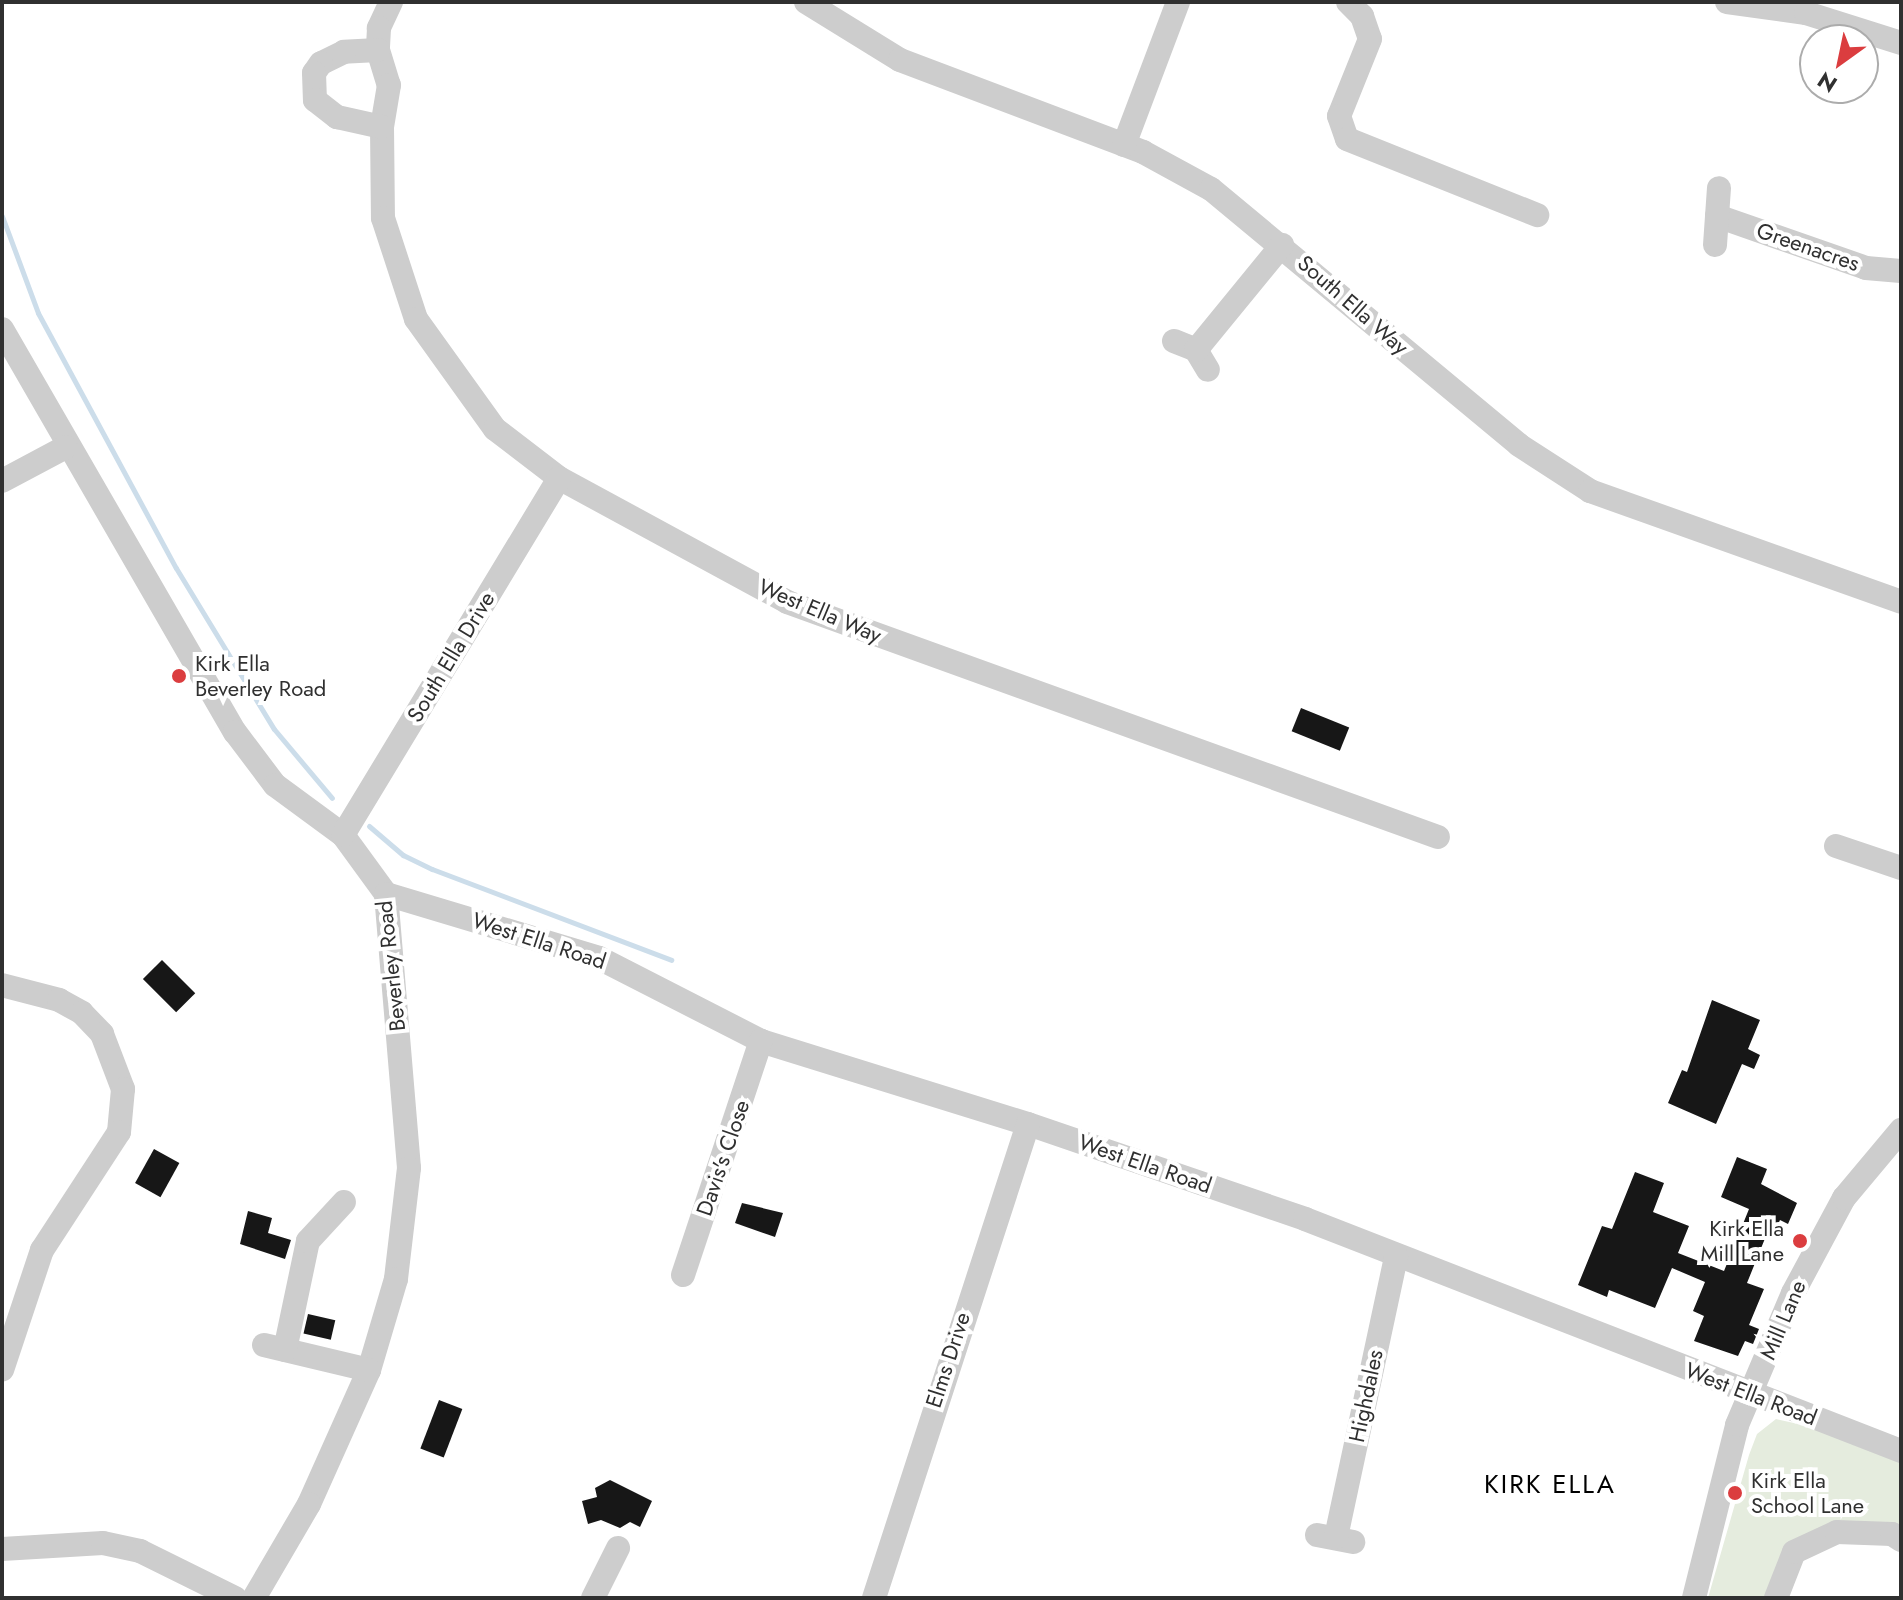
<!DOCTYPE html>
<html>
<head>
<meta charset="utf-8">
<style>
	body { margin:0 }
	#map { position:relative; width:1903px; height:1600px; overflow:hidden; background:#fff; font-family:Jost,sans-serif }
	div>[style] { position:absolute }
	.green>* { inset:0; background:#e5ecde }
	.stream>* { height:5px; margin:-2.5px; padding:0 2.5px; transform-origin:2.5px; border-radius:2.5px; background:#ccddea }
	.building>* { inset:0; background:#171717; transform-origin:0 0 }
	.minor>* { height:24px; margin:-12px; padding:0 12px; transform-origin:12px; border-radius:12px; background:#cdcdcd }
	.dots>* { width:22px; height:22px; translate:-50% -50%; box-sizing:border-box; border:4px solid #fff; border-radius:50% }
	span { translate:-50% -50%; white-space:nowrap; text-align:center; line-height:1.15; -webkit-text-stroke:8px #fff; paint-order:stroke }
	.street-label { font-size:22px; color:#303030 }
	.poi-label { font-size:22px; color:#303030 }
	.left { translate:0 -50%; text-align:left }
	.right { translate:-100% -50%; text-align:right }
	.quarter-label { font-size:26px; color:#000; letter-spacing:2px }
	.frame { position:absolute; inset:0; border:4px solid #303030; pointer-events:none }
	.north { position:absolute; left:1799px; top:24px; width:80px; height:80px; box-sizing:border-box; background:#fff; border:2px solid #acacac; border-radius:50%; rotate:213deg; font-size:22px; font-weight:700; line-height:32px; text-align:center; color:#303030 }
	.north::after { content:''; display:block; margin:auto; width:28px; height:36px; background:#db3d3f; clip-path:polygon(50% 0,100% 100%,50% 72%,0 100%) }
</style>
</head>
<body>
<div id="map">
	<div class="green">
		<div style="clip-path:polygon(1776px 1419px,1843px 1434px,1901px 1463px,1901px 1529px,1820px 1528px,1767px 1598px,1708px 1598px,1749px 1455px,1757px 1434px)"></div>
	</div>
	<div class="stream">
		<div style="left:2px;top:216px;width:103px;rotate:69.6deg"></div>
		<div style="left:38px;top:313px;width:290px;rotate:61.6deg"></div>
		<div style="left:176px;top:568px;width:188px;rotate:58.7deg"></div>
		<div style="left:274px;top:729px;width:90px;rotate:50deg"></div>
		<div style="left:369px;top:826px;width:45px;rotate:40.5deg"></div>
		<div style="left:403px;top:855px;width:32px;rotate:26deg"></div>
		<div style="left:432px;top:869px;width:256px;rotate:20.8deg"></div>
	</div>
	<div class="building">
		<div style="left:1301px;top:708px;width:52px;height:25px;rotate:22deg"></div>
		<div style="left:162px;top:960px;width:47px;height:27px;rotate:45deg"></div>
		<div style="clip-path:polygon(1712px 1000px,1760px 1020px,1748px 1049px,1760px 1055px,1754px 1069px,1742px 1064px,1716px 1124px,1668px 1103px,1682px 1070px,1687px 1072px)"></div>
		<div style="left:154px;top:1149px;width:29px;height:39px;rotate:29deg"></div>
		<div style="clip-path:polygon(1737px 1157px,1767px 1169px,1761px 1184px,1797px 1203px,1788px 1224px,1780px 1220px,1772px 1238px,1766px 1236px,1747px 1283px,1764px 1289px,1749px 1325px,1759px 1329px,1753px 1344px,1745px 1341px,1738px 1356px,1694px 1341px,1704px 1316px,1693px 1311px,1705px 1282px,1672px 1268px,1655px 1308px,1609px 1290px,1607px 1297px,1578px 1285px,1602px 1226px,1612px 1229px,1635px 1172px,1664px 1183px,1653px 1212px,1689px 1226px,1678px 1253px,1724px 1271px,1749px 1209px,1721px 1197px)"></div>
		<div style="clip-path:polygon(742px 1203px,783px 1213px,775px 1237px,735px 1223px)"></div>
		<div style="clip-path:polygon(248px 1211px,272px 1218px,268px 1233px,291px 1240px,285px 1259px,240px 1244px)"></div>
		<div style="left:308px;top:1314px;width:28px;height:20px;rotate:13deg"></div>
		<div style="left:439px;top:1400px;width:25px;height:52px;rotate:21deg"></div>
		<div style="clip-path:polygon(610px 1480px,652px 1501px,640px 1527px,630px 1522px,620px 1528px,601px 1520px,588px 1524px,582px 1501px,597px 1497px,595px 1488px)"></div>
	</div>
	<div class="minor">
		<div style="left:391px;top:2px;width:29px;rotate:115deg"></div>
		<div style="left:379px;top:28px;width:22px;rotate:93deg"></div>
		<div style="left:378px;top:50px;width:37px;rotate:73deg"></div>
		<div style="left:389px;top:85px;width:43px;rotate:99.5deg"></div>
		<div style="left:382px;top:127px;width:91px;rotate:89.4deg"></div>
		<div style="left:383px;top:218px;width:106px;rotate:71.9deg"></div>
		<div style="left:416px;top:319px;width:135px;rotate:54.3deg"></div>
		<div style="left:495px;top:429px;width:81px;rotate:37.4deg"></div>
		<div style="left:559px;top:478px;width:260px;rotate:28.5deg"></div>
		<div style="left:787px;top:602px;width:692px;rotate:19.85deg"></div>
		<div style="left:806px;top:2px;width:110px;rotate:31.7deg"></div>
		<div style="left:900px;top:60px;width:260px;rotate:20.7deg"></div>
		<div style="left:1143px;top:152px;width:77px;rotate:28.6deg"></div>
		<div style="left:1211px;top:189px;width:400px;rotate:39.7deg"></div>
		<div style="left:1519px;top:445px;width:85px;rotate:32.9deg"></div>
		<div style="left:1590px;top:491px;width:330px;rotate:19.6deg"></div>
		<div style="left:1348px;top:2px;width:20px;rotate:45deg"></div>
		<div style="left:1362px;top:16px;width:24px;rotate:71deg"></div>
		<div style="left:1370px;top:39px;width:83px;rotate:111.9deg"></div>
		<div style="left:1339px;top:116px;width:24px;rotate:71deg"></div>
		<div style="left:1347px;top:139px;width:205px;rotate:21.8deg"></div>
		<div style="left:1727px;top:2px;width:80px;rotate:7.9deg"></div>
		<div style="left:1806px;top:13px;width:100px;rotate:17.5deg"></div>
		<div style="left:378px;top:50px;width:34px;rotate:177deg"></div>
		<div style="left:344px;top:52px;width:25px;rotate:154deg"></div>
		<div style="left:321px;top:63px;width:12px;rotate:125deg"></div>
		<div style="left:314px;top:73px;width:27px;rotate:88deg"></div>
		<div style="left:315px;top:100px;width:28px;rotate:38deg"></div>
		<div style="left:337px;top:117px;width:46px;rotate:12.5deg"></div>
		<div style="left:1124px;top:145px;width:153px;rotate:-69.3deg"></div>
		<div style="left:1717px;top:216px;width:158px;rotate:19.2deg"></div>
		<div style="left:1866px;top:268px;width:35px;rotate:5deg"></div>
		<div style="left:1715px;top:245px;width:57px;rotate:-86deg"></div>
		<div style="left:2px;top:329px;width:466px;rotate:60deg"></div>
		<div style="left:235px;top:732px;width:66px;rotate:53deg"></div>
		<div style="left:275px;top:785px;width:84px;rotate:36.3deg"></div>
		<div style="left:343px;top:835px;width:73px;rotate:53.9deg"></div>
		<div style="left:386px;top:894px;width:275px;rotate:85.2deg"></div>
		<div style="left:409px;top:1168px;width:112px;rotate:96.7deg"></div>
		<div style="left:396px;top:1279px;width:95px;rotate:106.5deg"></div>
		<div style="left:369px;top:1370px;width:147px;rotate:114.1deg"></div>
		<div style="left:309px;top:1504px;width:109px;rotate:120.3deg"></div>
		<div style="left:1174px;top:341px;width:24px;rotate:22deg"></div>
		<div style="left:1196px;top:350px;width:23px;rotate:59deg"></div>
		<div style="left:1196px;top:350px;width:136px;rotate:-50.7deg"></div>
		<div style="left:2px;top:481px;width:72px;rotate:-28deg"></div>
		<div style="left:343px;top:835px;width:417px;rotate:-58.8deg"></div>
		<div style="left:1836px;top:846px;width:69px;rotate:18.7deg"></div>
		<div style="left:386px;top:894px;width:222px;rotate:16.7deg"></div>
		<div style="left:599px;top:958px;width:182px;rotate:27.1deg"></div>
		<div style="left:761px;top:1041px;width:280px;rotate:17.3deg"></div>
		<div style="left:1028px;top:1124px;width:293px;rotate:18.9deg"></div>
		<div style="left:1305px;top:1219px;width:640px;rotate:21.27deg"></div>
		<div style="left:2px;top:985px;width:59px;rotate:14.7deg"></div>
		<div style="left:59px;top:1000px;width:26px;rotate:29deg"></div>
		<div style="left:82px;top:1013px;width:29px;rotate:46deg"></div>
		<div style="left:102px;top:1034px;width:59px;rotate:69.1deg"></div>
		<div style="left:123px;top:1089px;width:43px;rotate:95.3deg"></div>
		<div style="left:119px;top:1132px;width:141px;rotate:123.1deg"></div>
		<div style="left:42px;top:1250px;width:126px;rotate:108.4deg"></div>
		<div style="left:683px;top:1275px;width:247px;rotate:-71.6deg"></div>
		<div style="left:264px;top:1345px;width:108px;rotate:13.4deg"></div>
		<div style="left:285px;top:1350px;width:111px;rotate:-78.1deg"></div>
		<div style="left:308px;top:1241px;width:53px;rotate:-47.3deg"></div>
		<div style="left:1317px;top:1535px;width:37px;rotate:11deg"></div>
		<div style="left:1336px;top:1537px;width:287px;rotate:-77.9deg"></div>
		<div style="left:2px;top:1549px;width:101px;rotate:-3.4deg"></div>
		<div style="left:103px;top:1543px;width:38px;rotate:12deg"></div>
		<div style="left:140px;top:1551px;width:106px;rotate:26.3deg"></div>
		<div style="left:593px;top:1598px;width:56px;rotate:-63.4deg"></div>
		<div style="left:874px;top:1598px;width:498px;rotate:-72deg"></div>
		<div style="left:1694px;top:1598px;width:178px;rotate:-76deg"></div>
		<div style="left:1737px;top:1425px;width:143px;rotate:-67deg"></div>
		<div style="left:1793px;top:1293px;width:108px;rotate:-61.8deg"></div>
		<div style="left:1844px;top:1198px;width:89px;rotate:-50deg"></div>
		<div style="left:1776px;top:1598px;width:49px;rotate:-68.6deg"></div>
		<div style="left:1794px;top:1552px;width:47px;rotate:-24.9deg"></div>
		<div style="left:1837px;top:1532px;width:55px;rotate:2.1deg"></div>
		<div style="left:1892px;top:1534px;width:11px;rotate:34deg"></div>
	</div>
	<div class="dots">
		<div style="left:179px;top:676px;background:#db3d3f"></div>
		<div style="left:1800px;top:1241px;background:#db3d3f"></div>
		<div style="left:1735px;top:1493px;background:#db3d3f"></div>
	</div>
	<div class="street-label">
		<span style="left:1808px;top:247px;rotate:19deg">Greenacres</span>
		<span style="left:1353px;top:305px;rotate:41deg">South Ella Way</span>
		<span style="left:820px;top:611px;rotate:23deg">West Ella Way</span>
		<span style="left:451px;top:657px;rotate:-59deg">South Ella Drive</span>
		<span style="left:539px;top:941px;rotate:18deg">West Ella Road</span>
		<span style="left:391px;top:966px;rotate:-96deg">Beverley Road</span>
		<span style="left:723px;top:1158px;rotate:-71deg">Davis's Close</span>
		<span style="left:1145px;top:1164px;rotate:19deg">West Ella Road</span>
		<span style="left:1783px;top:1320px;rotate:-67deg">Mill Lane</span>
		<span style="left:948px;top:1360px;rotate:-72deg">Elms Drive</span>
		<span style="left:1751px;top:1394px;rotate:21deg">West Ella Road</span>
		<span style="left:1366px;top:1396px;rotate:-78deg">Highdales</span>
	</div>
	<div class="poi-label">
		<span class="left" style="left:195px;top:676px">Kirk Ella<br>Beverley Road</span>
		<span class="right" style="left:1784px;top:1241px">Kirk Ella<br>Mill Lane</span>
		<span class="left" style="left:1751px;top:1493px">Kirk Ella<br>School Lane</span>
	</div>
	<div class="quarter-label">
		<span style="left:1550px;top:1485px">KIRK ELLA</span>
	</div>
	<div class="frame"></div>
	<div class="north">N</div>
</div>
</body>
</html>
